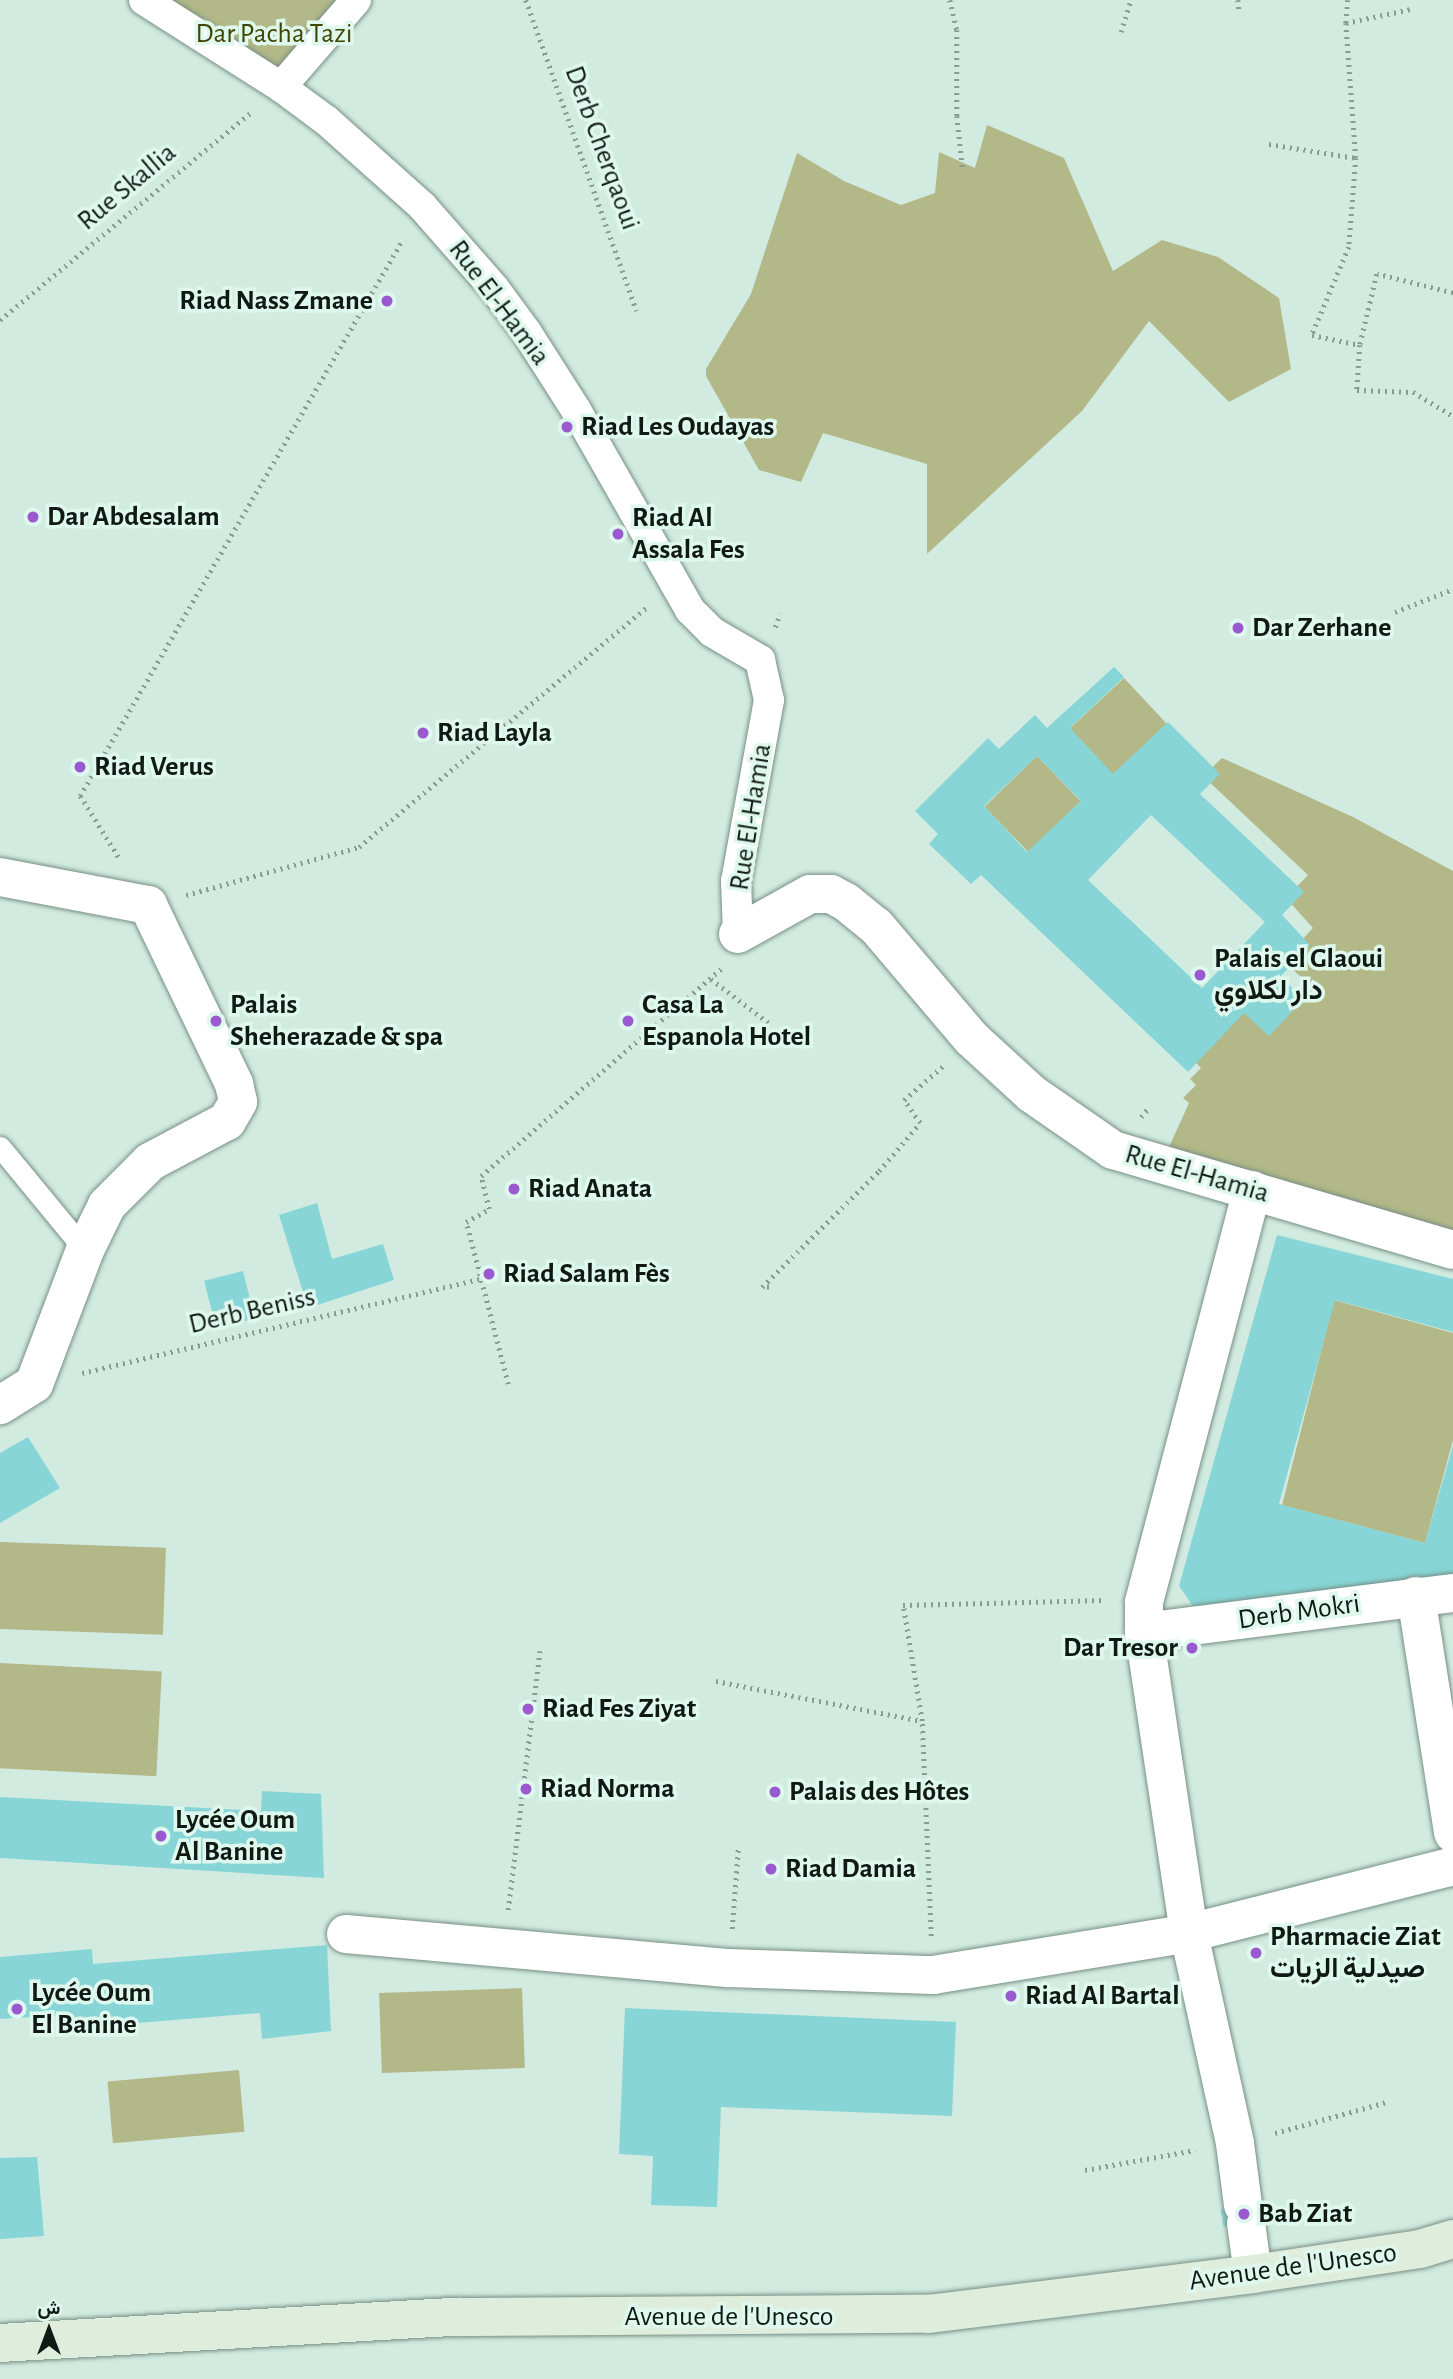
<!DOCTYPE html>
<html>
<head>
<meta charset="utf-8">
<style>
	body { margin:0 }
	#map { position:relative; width:1453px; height:2379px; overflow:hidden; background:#d2ebe1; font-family:"Alegreya Sans",Vazirmatn,sans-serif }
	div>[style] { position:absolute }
	.green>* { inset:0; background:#b2b887; transform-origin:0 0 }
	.building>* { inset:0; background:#87d5d6; transform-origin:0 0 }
	.path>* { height:4.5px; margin-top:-2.25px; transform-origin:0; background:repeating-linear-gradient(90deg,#889b94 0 2px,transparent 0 7px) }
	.roads { filter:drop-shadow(0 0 2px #788f86) drop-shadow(0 0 2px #788f86) }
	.service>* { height:21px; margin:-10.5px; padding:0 10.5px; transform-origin:10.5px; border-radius:10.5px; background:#fff }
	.pedestrian>* { height:30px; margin:-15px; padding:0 15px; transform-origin:15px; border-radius:15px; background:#fff }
	.minor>* { height:38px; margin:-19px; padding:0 19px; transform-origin:19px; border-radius:19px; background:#fff }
	.secondary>* { height:38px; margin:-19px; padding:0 19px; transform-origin:19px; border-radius:19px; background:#dfeedc }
	.dots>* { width:19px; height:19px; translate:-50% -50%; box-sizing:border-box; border:4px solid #dff8ee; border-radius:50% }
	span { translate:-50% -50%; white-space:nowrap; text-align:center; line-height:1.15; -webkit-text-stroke:7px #dff8ee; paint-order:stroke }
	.park-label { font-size:28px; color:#404500 }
	.street-label { font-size:28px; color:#101916 }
	.poi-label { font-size:28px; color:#101916; font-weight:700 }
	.right { translate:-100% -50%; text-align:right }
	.left { translate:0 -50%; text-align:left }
	.north { position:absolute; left:14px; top:2295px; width:70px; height:70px; -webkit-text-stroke:5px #dff8ee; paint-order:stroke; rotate:0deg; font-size:19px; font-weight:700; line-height:28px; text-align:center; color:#101916 }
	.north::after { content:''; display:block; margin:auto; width:24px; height:32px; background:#101916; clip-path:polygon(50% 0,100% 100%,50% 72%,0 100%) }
</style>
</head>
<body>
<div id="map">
	<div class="green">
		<div style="clip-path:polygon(169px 0,350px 0,276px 83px,219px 27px)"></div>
		<div style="clip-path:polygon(987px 125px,1064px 158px,1113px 271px,1162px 240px,1218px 257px,1279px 298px,1291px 369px,1229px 402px,1149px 321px,1082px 411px,927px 554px,927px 464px,823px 433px,801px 482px,759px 470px,706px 376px,706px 369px,751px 294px,797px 153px,844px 181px,901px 205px,935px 193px,939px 152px,975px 168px)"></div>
		<div style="left:1124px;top:678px;width:63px;height:74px;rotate:47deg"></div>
		<div style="left:1037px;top:756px;width:63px;height:73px;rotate:46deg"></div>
		<div style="clip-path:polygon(1222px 758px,1353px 817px,1453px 871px,1453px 1242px,1169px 1147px,1189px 1103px,1183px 1098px,1196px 1085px,1190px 1079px,1201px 1068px,1189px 1056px,1246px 996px,1271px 1020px,1306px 982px,1283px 960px,1313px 928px,1286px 898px,1308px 875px,1203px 776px)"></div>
		<div style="clip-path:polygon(1334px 1300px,1453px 1333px,1453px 1440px,1425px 1543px,1282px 1505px)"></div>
		<div style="left:0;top:1542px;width:166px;height:87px;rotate:2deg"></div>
		<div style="left:0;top:1663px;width:162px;height:105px;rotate:3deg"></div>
		<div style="left:522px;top:1988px;width:80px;height:143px;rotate:88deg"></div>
		<div style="left:239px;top:2070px;width:62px;height:132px;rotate:85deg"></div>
	</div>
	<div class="building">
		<div style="clip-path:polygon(evenodd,1114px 667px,1124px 677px,1070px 728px,1113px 774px,1168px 722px,1220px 774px,1200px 794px,1304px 892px,1282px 915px,1310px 945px,1280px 977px,1304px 999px,1269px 1036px,1244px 1013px,1188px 1072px,981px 875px,971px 884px,929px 844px,938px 834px,915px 811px,988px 738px,999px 749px,1035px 715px,1047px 728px,1114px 667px,1037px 756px,1081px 801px,1027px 852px,984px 806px,1037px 756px,1114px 667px,1151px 815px,1265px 922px,1202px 988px,1088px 880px,1151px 815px)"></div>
		<div style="clip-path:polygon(317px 1203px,332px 1259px,383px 1244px,394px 1280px,308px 1308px,279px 1215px)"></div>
		<div style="clip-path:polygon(1277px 1235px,1453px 1279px,1453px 1332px,1335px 1300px,1279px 1504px,1425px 1543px,1453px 1445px,1453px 1588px,1195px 1609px,1179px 1586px)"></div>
		<div style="left:243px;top:1271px;width:49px;height:40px;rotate:76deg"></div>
		<div style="clip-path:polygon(28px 1437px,60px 1488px,0 1523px,0 1453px)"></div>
		<div style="clip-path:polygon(262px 1791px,321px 1794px,324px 1878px,0 1858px,0 1797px,261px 1811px)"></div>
		<div style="clip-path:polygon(327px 1945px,331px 2031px,262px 2039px,260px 2013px,65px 2029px,63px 2015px,0 2019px,0 1957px,92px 1949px,93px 1964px)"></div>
		<div style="clip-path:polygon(625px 2008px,956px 2022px,952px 2116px,721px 2107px,717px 2207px,651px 2205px,653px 2156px,619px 2154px)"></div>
		<div style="clip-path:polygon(37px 2157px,44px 2236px,0 2239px,0 2158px)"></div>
		<div style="left:1264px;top:2202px;width:17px;height:44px;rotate:80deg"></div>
	</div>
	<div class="path">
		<div style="left:526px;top:0;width:330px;rotate:70.4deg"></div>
		<div style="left:950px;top:0;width:31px;rotate:77deg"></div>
		<div style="left:957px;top:30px;width:86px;rotate:90deg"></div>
		<div style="left:957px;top:116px;width:55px;rotate:83.8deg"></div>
		<div style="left:1238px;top:0;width:10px;rotate:84deg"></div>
		<div style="left:1348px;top:0;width:23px;rotate:95deg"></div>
		<div style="left:1346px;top:23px;width:135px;rotate:85.8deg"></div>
		<div style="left:1356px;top:158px;width:89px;rotate:94.5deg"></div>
		<div style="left:1349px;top:247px;width:95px;rotate:112.8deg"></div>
		<div style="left:1312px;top:335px;width:49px;rotate:11.8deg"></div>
		<div style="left:1346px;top:23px;width:66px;rotate:-12.2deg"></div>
		<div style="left:1121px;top:32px;width:34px;rotate:-73deg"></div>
		<div style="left:1269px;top:144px;width:88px;rotate:9.1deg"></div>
		<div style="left:1453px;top:293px;width:78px;rotate:-166deg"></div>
		<div style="left:1377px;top:274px;width:73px;rotate:103.5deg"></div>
		<div style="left:1360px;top:345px;width:45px;rotate:93.8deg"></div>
		<div style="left:1357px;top:390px;width:56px;rotate:2deg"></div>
		<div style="left:1413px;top:392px;width:47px;rotate:31deg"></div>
		<div style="left:0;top:320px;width:326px;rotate:-39.6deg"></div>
		<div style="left:1395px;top:612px;width:62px;rotate:-21.6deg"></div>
		<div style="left:775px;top:627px;width:14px;rotate:-69deg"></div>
		<div style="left:118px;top:857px;width:72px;rotate:-121.9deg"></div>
		<div style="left:80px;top:796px;width:644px;rotate:-59.89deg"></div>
		<div style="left:186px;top:895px;width:180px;rotate:-15.5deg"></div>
		<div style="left:359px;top:847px;width:375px;rotate:-39.8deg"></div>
		<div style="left:711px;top:979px;width:73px;rotate:37.2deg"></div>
		<div style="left:1141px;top:1117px;width:13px;rotate:-51deg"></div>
		<div style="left:769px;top:1287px;width:7px;rotate:180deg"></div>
		<div style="left:762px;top:1287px;width:165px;rotate:-44.8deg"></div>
		<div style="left:879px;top:1171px;width:63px;rotate:-49.5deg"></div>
		<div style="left:920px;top:1123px;width:28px;rotate:-125deg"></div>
		<div style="left:904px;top:1100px;width:53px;rotate:-41.2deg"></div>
		<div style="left:82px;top:1373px;width:409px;rotate:-13.3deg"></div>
		<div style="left:508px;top:1384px;width:167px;rotate:-104.5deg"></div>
		<div style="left:466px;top:1222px;width:26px;rotate:-29deg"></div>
		<div style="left:489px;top:1209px;width:34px;rotate:-104deg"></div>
		<div style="left:481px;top:1176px;width:317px;rotate:-40.8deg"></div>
		<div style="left:716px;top:1681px;width:210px;rotate:11deg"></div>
		<div style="left:508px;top:1910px;width:261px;rotate:-83deg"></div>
		<div style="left:732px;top:1929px;width:80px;rotate:-85.7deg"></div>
		<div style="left:931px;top:1936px;width:215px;rotate:-92.4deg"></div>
		<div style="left:922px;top:1721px;width:118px;rotate:-99.3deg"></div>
		<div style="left:903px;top:1605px;width:201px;rotate:-1.4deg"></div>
		<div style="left:1275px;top:2133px;width:116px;rotate:-15.5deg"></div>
		<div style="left:1085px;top:2170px;width:112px;rotate:-10.3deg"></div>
	</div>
	<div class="roads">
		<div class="service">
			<div style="left:0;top:1147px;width:134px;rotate:50.5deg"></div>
		</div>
		<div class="pedestrian">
			<div style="left:144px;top:0;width:162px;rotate:32.4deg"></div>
			<div style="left:281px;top:87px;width:57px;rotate:36.5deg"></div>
			<div style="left:327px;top:121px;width:127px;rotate:41.8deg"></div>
			<div style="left:422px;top:206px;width:109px;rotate:48.7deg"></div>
			<div style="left:494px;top:288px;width:56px;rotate:53.7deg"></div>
			<div style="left:527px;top:333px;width:91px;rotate:57.5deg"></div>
			<div style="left:576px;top:410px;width:230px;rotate:60.3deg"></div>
			<div style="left:690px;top:610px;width:31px;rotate:45deg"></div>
			<div style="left:712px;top:632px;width:56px;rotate:30.3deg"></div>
			<div style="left:760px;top:660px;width:41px;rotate:77.3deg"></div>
			<div style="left:769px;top:700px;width:184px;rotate:100.3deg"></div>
			<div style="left:736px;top:881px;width:53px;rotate:87.8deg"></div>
			<div style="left:281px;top:87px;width:115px;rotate:-49.2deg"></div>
		</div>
		<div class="minor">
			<div style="left:0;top:877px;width:151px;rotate:10.7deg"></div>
			<div style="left:148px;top:905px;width:199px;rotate:64.3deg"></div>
			<div style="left:234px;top:1084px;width:18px;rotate:77deg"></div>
			<div style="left:238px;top:1102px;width:22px;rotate:120deg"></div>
			<div style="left:227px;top:1121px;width:87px;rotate:152deg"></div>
			<div style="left:150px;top:1162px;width:61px;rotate:135deg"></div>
			<div style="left:107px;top:1205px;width:50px;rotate:116.1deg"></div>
			<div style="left:85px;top:1250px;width:143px;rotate:110.8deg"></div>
			<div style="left:34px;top:1384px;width:40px;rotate:148deg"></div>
			<div style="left:738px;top:934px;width:82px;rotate:-29.1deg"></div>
			<div style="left:810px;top:894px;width:21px"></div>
			<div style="left:831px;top:894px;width:17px;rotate:28deg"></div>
			<div style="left:846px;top:902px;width:38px;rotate:39deg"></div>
			<div style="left:876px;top:926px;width:148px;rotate:49.7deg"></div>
			<div style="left:972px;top:1039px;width:81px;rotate:42.5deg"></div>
			<div style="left:1032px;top:1094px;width:98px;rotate:34.7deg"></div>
			<div style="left:1113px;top:1150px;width:354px;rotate:16.4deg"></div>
			<div style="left:1416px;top:1596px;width:240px;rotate:81.1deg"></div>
			<div style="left:1144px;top:1632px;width:311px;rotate:-7.2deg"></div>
			<div style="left:346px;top:1934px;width:385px;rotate:5.1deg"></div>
			<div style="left:729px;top:1968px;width:204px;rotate:2deg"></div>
			<div style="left:933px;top:1975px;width:259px;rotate:-9.3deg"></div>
			<div style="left:1189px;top:1933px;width:272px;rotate:-14.2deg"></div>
			<div style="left:1243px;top:2205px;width:63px;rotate:-97.4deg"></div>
			<div style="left:1235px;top:2143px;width:215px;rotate:-102.4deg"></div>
			<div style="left:1189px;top:1933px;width:304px;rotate:-98.5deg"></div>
			<div style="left:1144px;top:1632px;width:30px;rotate:-90deg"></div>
			<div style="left:1144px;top:1602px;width:426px;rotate:-75.3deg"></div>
			<div style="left:1246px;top:2223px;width:51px;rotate:82.2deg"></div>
		</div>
		<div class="secondary">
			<div style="left:0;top:2343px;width:457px;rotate:-3.3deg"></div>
			<div style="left:456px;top:2317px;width:472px;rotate:-0.4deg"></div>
			<div style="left:928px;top:2314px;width:327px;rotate:-7deg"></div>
			<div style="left:1253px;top:2274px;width:169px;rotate:-8.5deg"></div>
			<div style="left:1420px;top:2249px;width:34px;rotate:-17deg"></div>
		</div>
	</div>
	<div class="dots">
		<div style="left:387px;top:301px;background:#9b59cf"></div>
		<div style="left:567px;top:427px;background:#9b59cf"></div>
		<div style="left:33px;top:517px;background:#9b59cf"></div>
		<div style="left:618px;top:534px;background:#9b59cf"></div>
		<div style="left:1238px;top:628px;background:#9b59cf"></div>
		<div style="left:423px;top:733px;background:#9b59cf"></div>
		<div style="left:80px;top:767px;background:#9b59cf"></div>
		<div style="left:1200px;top:975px;background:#9b59cf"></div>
		<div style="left:216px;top:1021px;background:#9b59cf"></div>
		<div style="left:628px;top:1021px;background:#9b59cf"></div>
		<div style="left:514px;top:1189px;background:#9b59cf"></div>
		<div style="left:489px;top:1274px;background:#9b59cf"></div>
		<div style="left:1192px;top:1648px;background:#9b59cf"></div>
		<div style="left:528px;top:1709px;background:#9b59cf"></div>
		<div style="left:526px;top:1789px;background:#9b59cf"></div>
		<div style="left:775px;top:1792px;background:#9b59cf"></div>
		<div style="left:161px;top:1836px;background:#9b59cf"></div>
		<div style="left:771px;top:1869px;background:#9b59cf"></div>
		<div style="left:1256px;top:1953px;background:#9b59cf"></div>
		<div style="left:1011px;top:1996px;background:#9b59cf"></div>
		<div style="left:17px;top:2009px;background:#9b59cf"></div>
		<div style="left:1244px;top:2214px;background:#9b59cf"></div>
	</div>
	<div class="park-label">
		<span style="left:274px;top:34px">Dar Pacha Tazi</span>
	</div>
	<div class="street-label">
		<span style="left:602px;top:148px;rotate:70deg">Derb Cherqaoui</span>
		<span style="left:127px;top:187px;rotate:-40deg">Rue Skallia</span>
		<span style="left:499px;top:303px;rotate:53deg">Rue El-Hamia</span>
		<span style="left:751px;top:817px;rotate:-81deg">Rue El-Hamia</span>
		<span style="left:1197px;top:1174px;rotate:16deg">Rue El-Hamia</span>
		<span style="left:252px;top:1311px;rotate:-13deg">Derb Beniss</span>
		<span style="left:1299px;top:1612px;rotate:-8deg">Derb Mokri</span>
		<span style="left:1293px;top:2267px;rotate:-8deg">Avenue de l'Unesco</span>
		<span style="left:729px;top:2317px">Avenue de l'Unesco</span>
	</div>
	<div class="poi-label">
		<span class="right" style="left:373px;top:301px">Riad Nass Zmane</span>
		<span class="left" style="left:581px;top:427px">Riad Les Oudayas</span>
		<span class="left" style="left:47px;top:517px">Dar Abdesalam</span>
		<span class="left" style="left:632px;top:534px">Riad Al<br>Assala Fes</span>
		<span class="left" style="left:1252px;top:628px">Dar Zerhane</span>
		<span class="left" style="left:437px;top:733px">Riad Layla</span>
		<span class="left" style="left:94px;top:767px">Riad Verus</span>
		<span class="left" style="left:1214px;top:975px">Palais el Glaoui<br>دار لكلاوي</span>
		<span class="left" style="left:230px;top:1021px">Palais<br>Sheherazade &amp; spa</span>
		<span class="left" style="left:642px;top:1021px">Casa La<br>Espanola Hotel</span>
		<span class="left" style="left:528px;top:1189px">Riad Anata</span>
		<span class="left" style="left:503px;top:1274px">Riad Salam Fès</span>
		<span class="right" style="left:1178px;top:1648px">Dar Tresor</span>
		<span class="left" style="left:542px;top:1709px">Riad Fes Ziyat</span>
		<span class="left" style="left:540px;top:1789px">Riad Norma</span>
		<span class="left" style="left:789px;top:1792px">Palais des Hôtes</span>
		<span class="left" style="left:175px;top:1836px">Lycée Oum<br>Al Banine</span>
		<span class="left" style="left:785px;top:1869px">Riad Damia</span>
		<span class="left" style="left:1270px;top:1953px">Pharmacie Ziat<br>صيدلية الزيات</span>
		<span class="left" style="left:31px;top:2009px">Lycée Oum<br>El Banine</span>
		<span class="left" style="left:1025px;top:1996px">Riad Al Bartal</span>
		<span class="left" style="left:1258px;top:2214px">Bab Ziat</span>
	</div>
	<div class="north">ش</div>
</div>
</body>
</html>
